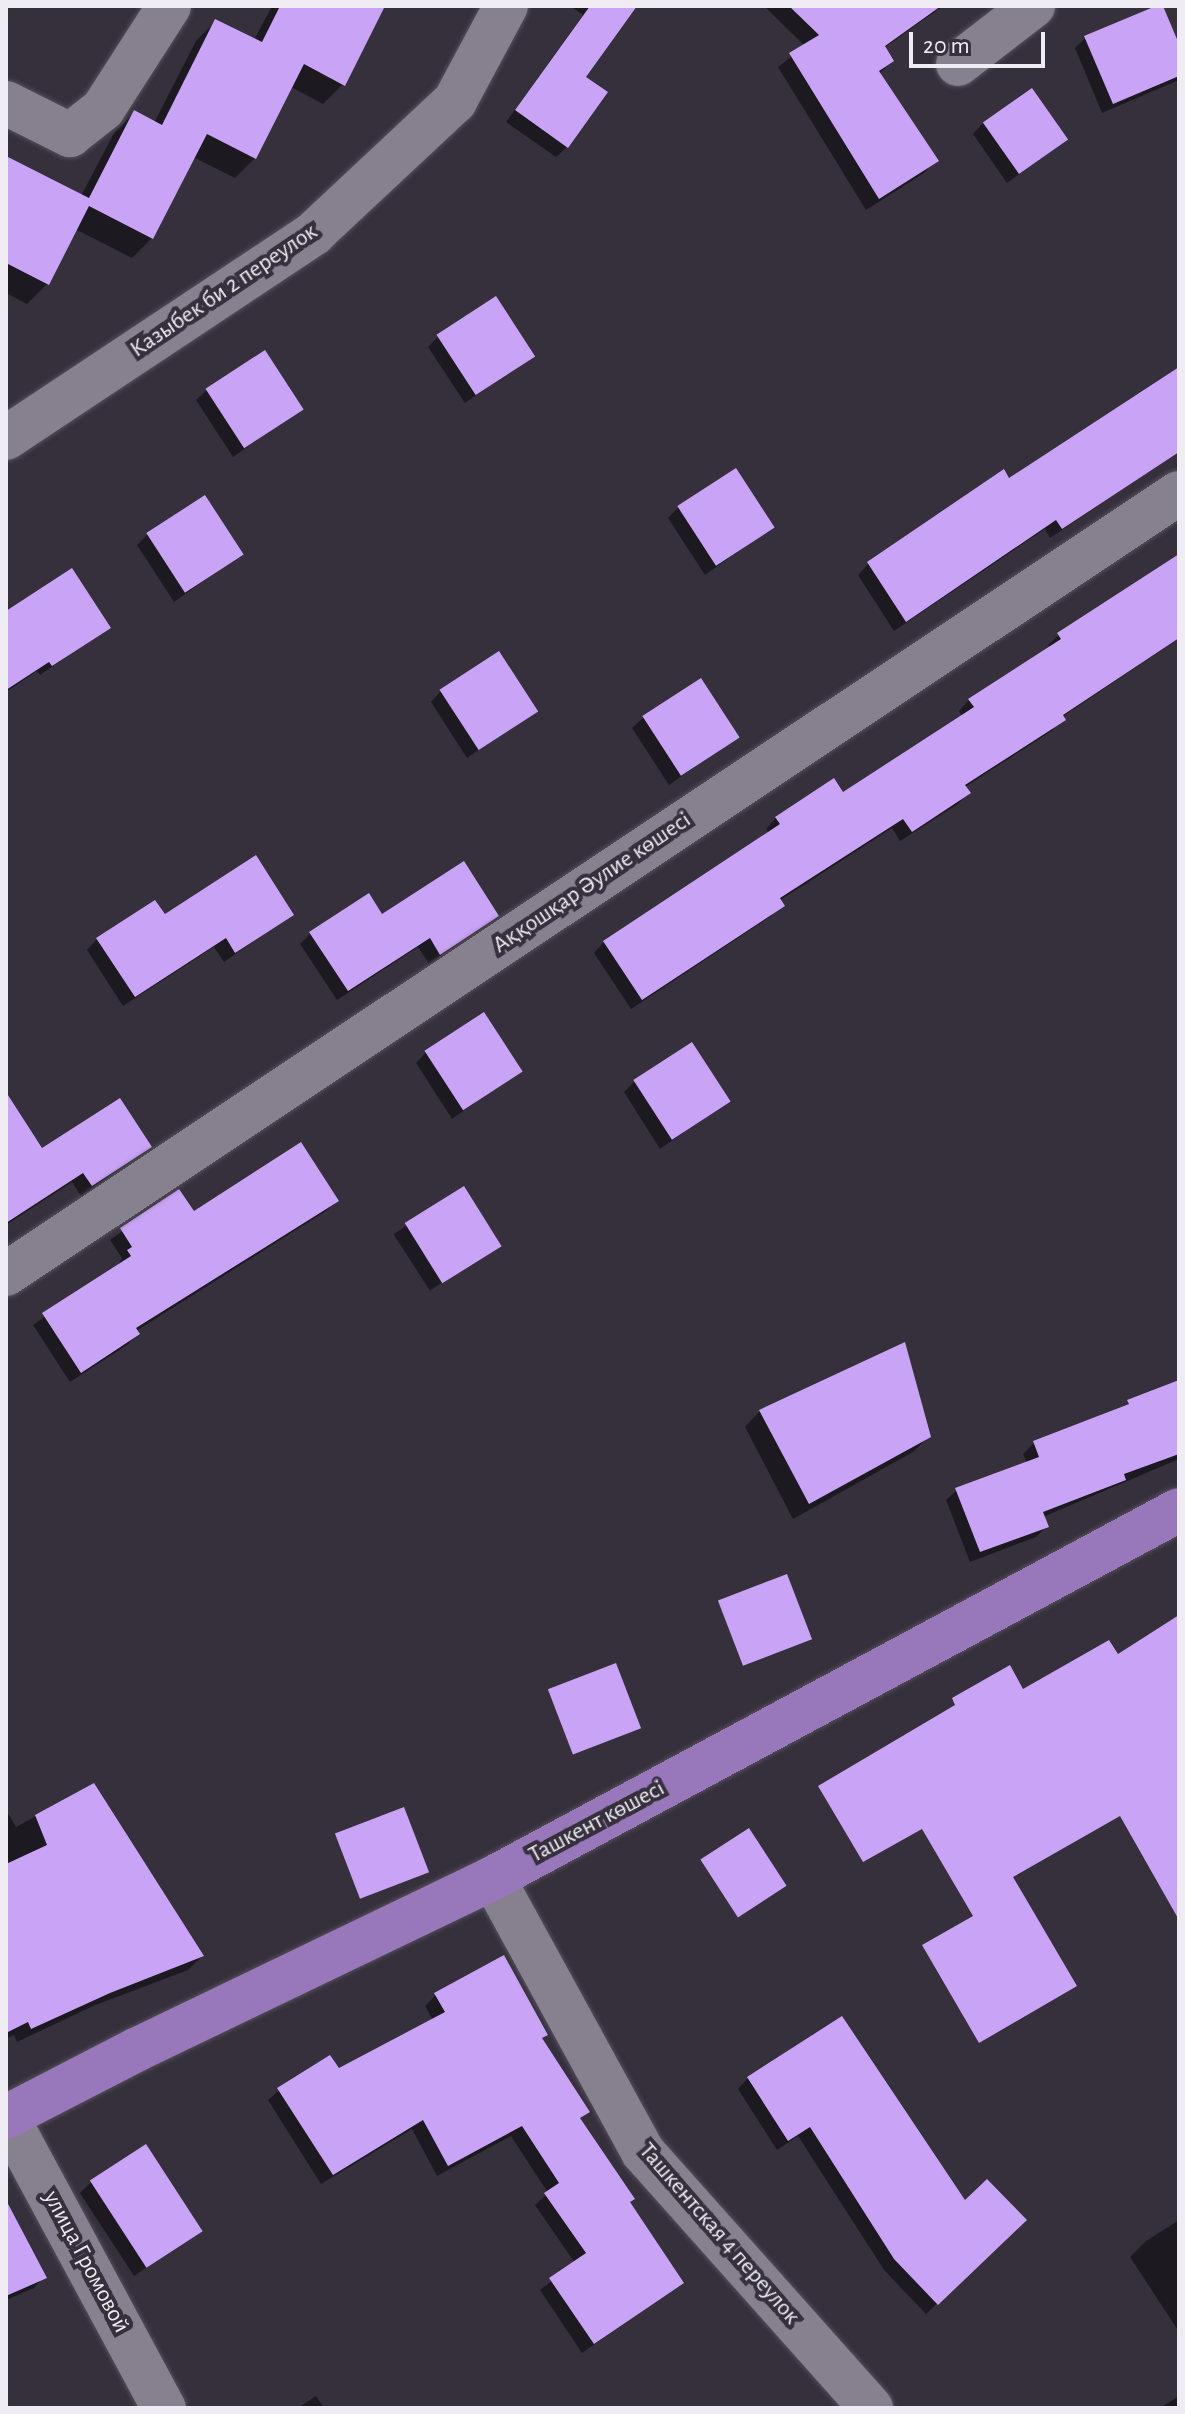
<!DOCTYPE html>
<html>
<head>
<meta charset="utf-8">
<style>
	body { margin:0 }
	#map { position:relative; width:1185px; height:2414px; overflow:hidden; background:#36303d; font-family:"Alegreya Sans",sans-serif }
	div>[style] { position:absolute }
	.shadow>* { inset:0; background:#0007; transform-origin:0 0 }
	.building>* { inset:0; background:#c9a3f6; transform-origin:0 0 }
	.roads { filter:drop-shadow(0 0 2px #544f5a) drop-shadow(0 0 2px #544f5a) }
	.minor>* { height:44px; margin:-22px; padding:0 22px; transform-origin:22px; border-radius:22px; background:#87808f }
	.major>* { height:44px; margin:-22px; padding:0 22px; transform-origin:22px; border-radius:22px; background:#9877bb }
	span { translate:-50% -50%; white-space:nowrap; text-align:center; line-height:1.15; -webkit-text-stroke:8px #36303d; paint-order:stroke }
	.street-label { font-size:24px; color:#efecf4 }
	.frame { position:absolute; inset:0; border:8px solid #efecf4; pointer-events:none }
	.scale { position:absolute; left:909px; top:32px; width:136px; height:36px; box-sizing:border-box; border:4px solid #efecf4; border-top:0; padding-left:10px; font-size:24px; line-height:28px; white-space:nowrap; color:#efecf4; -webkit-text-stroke:6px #36303d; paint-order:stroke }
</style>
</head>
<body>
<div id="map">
	<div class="shadow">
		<div style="clip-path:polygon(272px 6px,383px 6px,343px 84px,323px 104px,291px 87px,255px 158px,235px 178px,193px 157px,152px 238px,132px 258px,75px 229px,47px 284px,27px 304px,6px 293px,6px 158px,81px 196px,114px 133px,134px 113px,154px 123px,196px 41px,216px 21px,254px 40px)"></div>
		<div style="clip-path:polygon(570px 6px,634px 6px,584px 77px,567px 147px,556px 157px,506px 122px,583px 15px)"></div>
		<div style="clip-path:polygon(764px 6px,943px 6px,884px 48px,892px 61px,879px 74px,936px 160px,924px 173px,866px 210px,778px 67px,805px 46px)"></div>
		<div style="clip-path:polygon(1085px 38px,1179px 49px,1179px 80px,1102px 113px,1075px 48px)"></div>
		<div style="clip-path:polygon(983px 123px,1066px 140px,1007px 183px,973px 134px)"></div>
		<div style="clip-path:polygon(438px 337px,533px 355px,465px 403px,428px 347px)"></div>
		<div style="clip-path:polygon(1179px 367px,1179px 451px,1050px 538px,1045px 529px,894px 631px,858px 575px,868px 564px,1003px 472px,1009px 481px)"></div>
		<div style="clip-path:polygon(207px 390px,301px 409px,233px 457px,196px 400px)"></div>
		<div style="clip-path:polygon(678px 508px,773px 527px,705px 575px,668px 518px)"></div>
		<div style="clip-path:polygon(147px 535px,242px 554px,174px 602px,137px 545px)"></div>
		<div style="clip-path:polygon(1179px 555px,1179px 638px,1062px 717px,1053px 730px,965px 787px,968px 793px,958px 804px,900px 841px,892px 828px,779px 901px,782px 905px,771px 916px,631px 1009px,594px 953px,604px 942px,769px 833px,766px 829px,776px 818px,843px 794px,963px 717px,959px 711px,969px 700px,1050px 648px,1048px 645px,1059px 635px)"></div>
		<div style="clip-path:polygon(6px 614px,108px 628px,40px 675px,37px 671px,6px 692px)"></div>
		<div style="clip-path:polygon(441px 691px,535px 710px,467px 758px,431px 702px)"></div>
		<div style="clip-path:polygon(643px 718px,737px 737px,669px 785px,632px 728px)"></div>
		<div style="clip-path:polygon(292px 914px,224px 962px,214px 947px,123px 1006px,87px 950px,97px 939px,164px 917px)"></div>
		<div style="clip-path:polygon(497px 915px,429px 964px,418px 947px,337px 1000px,300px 944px,311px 933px,381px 917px)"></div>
		<div style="clip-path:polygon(426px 1052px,520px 1071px,452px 1119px,416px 1063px)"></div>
		<div style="clip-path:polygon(634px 1082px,728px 1101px,660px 1149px,624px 1092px)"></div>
		<div style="clip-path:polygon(6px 1141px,42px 1150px,149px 1147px,81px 1196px,72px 1182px,6px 1225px)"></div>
		<div style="left:463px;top:1189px;width:67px;height:83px;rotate:57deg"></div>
		<div style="clip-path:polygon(179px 1191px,194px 1214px,337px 1201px,326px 1211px,136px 1331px,138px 1334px,127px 1345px,70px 1382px,33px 1325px,119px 1264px,122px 1258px,110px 1240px)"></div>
		<div style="clip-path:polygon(1179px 1383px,1179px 1459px,1043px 1517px,1047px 1526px,1036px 1537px,970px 1562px,946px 1500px,957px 1490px,1027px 1463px,1023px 1454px,1034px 1443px)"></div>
		<div style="clip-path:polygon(760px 1411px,929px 1436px,913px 1452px,793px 1519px,745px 1427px)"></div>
		<div style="clip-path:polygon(94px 1785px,202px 1956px,188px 1970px,93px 2006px,17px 2042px,14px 2035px,6px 2039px,6px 1810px,16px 1827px)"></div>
		<div style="clip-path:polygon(436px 1995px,546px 2034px,540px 2040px,587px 2112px,579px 2120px,628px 2203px,682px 2283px,582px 2353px,540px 2290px,575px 2263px,535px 2205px,548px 2193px,511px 2136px,437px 2176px,412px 2129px,321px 2184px,268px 2100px,279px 2090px,338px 2071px,433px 2020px,425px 2006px)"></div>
		<div style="clip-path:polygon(748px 2078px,964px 2203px,1024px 2220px,926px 2314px,884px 2270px,798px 2136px,777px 2150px,738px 2089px)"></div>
		<div style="clip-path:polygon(91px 2182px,200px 2231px,134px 2276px,80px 2193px)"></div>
		<div style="clip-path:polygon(6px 2204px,44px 2277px,34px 2288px,6px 2300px)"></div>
		<div style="clip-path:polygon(1179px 2220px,1179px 2332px,1130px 2257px,1146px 2241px)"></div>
		<div style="clip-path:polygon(316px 2396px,324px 2408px,298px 2408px)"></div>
		<div style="clip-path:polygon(1179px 2396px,1179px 2408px,1160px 2408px)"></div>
	</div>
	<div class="building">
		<div style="clip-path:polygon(280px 6px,385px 6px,345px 86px,304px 64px,256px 159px,207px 134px,153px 239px,89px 206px,49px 285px,6px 263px,6px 156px,89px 198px,134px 110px,162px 125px,215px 19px,262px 42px)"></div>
		<div style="clip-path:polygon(590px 6px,637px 6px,586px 77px,608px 92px,568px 148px,515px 110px)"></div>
		<div style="clip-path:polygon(789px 6px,941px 6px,885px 46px,894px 61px,879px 71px,939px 161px,879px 199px,789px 53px,819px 35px)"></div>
		<div style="clip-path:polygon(1156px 6px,1163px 6px,1179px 44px,1179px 76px,1113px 104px,1084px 36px)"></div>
		<div style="left:1032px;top:88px;width:63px;height:60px;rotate:55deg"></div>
		<div style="left:496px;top:296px;width:72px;height:71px;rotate:57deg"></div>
		<div style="left:265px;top:350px;width:71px;height:71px;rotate:57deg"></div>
		<div style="clip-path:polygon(1179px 367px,1179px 452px,1062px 529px,1056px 520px,906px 622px,867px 562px,1004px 469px,1009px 478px)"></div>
		<div style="left:736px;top:468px;width:71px;height:70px;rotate:57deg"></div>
		<div style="left:205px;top:495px;width:71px;height:70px;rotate:57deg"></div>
		<div style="clip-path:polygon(1179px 554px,1179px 638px,1063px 715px,1066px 720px,965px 785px,971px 793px,912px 832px,903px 819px,780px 898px,785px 906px,642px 1000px,603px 941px,780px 824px,775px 817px,834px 778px,843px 792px,974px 707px,968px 699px,1061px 639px,1057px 633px)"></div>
		<div style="clip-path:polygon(72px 568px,111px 628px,52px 666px,49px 662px,6px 690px,6px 611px)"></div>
		<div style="left:499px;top:651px;width:72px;height:71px;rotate:57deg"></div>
		<div style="left:701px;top:678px;width:71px;height:70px;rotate:57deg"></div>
		<div style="clip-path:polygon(256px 855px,294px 915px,235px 953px,226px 938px,135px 997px,96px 938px,155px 900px,165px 914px)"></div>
		<div style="clip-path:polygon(464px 861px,499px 916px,440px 955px,430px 938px,348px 991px,309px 932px,369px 893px,382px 914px)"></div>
		<div style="left:484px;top:1012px;width:71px;height:71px;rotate:57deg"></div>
		<div style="left:692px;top:1042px;width:71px;height:70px;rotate:57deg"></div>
		<div style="clip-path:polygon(6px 1092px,42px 1148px,120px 1098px,152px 1147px,92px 1186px,83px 1173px,6px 1223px)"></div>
		<div style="clip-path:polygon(301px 1142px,339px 1201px,136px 1328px,140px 1334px,81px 1373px,42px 1313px,131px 1256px,127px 1250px,132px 1247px,120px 1228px,179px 1189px,194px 1211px)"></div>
		<div style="left:464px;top:1186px;width:71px;height:70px;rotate:58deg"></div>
		<div style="clip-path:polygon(905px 1342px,931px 1437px,809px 1504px,759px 1410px)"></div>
		<div style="clip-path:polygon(1179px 1380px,1179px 1454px,1124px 1474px,1126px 1480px,1043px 1512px,1049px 1527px,980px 1552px,955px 1488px,1039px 1457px,1033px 1441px,1129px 1404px,1127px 1400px)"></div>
		<div style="left:787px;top:1574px;width:70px;height:74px;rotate:69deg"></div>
		<div style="clip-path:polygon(1179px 1615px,1179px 1920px,1120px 1816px,1013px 1877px,1077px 1986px,979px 2043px,922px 1945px,973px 1916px,922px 1829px,863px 1862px,818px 1786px,955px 1705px,952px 1698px,1010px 1665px,1023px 1689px,1109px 1640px,1118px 1654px)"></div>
		<div style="left:616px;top:1663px;width:70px;height:73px;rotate:69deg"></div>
		<div style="clip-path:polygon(94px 1783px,204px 1956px,110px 1993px,31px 2029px,28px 2022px,6px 2033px,6px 1864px,47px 1845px,35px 1815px)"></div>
		<div style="left:404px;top:1807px;width:70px;height:74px;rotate:69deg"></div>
		<div style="left:749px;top:1828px;width:69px;height:58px;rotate:57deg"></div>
		<div style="clip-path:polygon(504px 1955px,548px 2035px,542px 2038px,590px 2112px,580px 2118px,635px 2199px,630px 2202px,684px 2283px,594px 2344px,549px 2278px,586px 2253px,544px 2193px,559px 2183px,522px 2126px,448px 2166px,423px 2120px,333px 2175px,277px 2088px,330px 2055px,339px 2068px,445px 2012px,434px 1993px)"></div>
		<div style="clip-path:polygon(842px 2016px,965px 2200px,987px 2179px,1027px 2220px,938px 2305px,894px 2259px,810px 2127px,788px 2141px,747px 2077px)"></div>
		<div style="left:146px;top:2144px;width:104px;height:67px;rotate:57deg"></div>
		<div style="clip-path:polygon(6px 2200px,47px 2278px,6px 2296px)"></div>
	</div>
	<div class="roads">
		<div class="minor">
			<div style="left:958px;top:64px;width:95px;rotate:-37.7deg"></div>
			<div style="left:6px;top:103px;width:72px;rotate:26.6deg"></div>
			<div style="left:70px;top:135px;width:42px;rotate:-38.2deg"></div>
			<div style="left:103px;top:109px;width:122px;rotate:-57.3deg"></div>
			<div style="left:6px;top:438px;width:370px;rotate:-33.6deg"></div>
			<div style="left:314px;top:233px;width:193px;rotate:-43.1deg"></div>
			<div style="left:455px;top:101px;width:108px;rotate:-61.8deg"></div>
			<div style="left:6px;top:1274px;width:1409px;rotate:-33.66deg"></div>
			<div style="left:493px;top:1878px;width:312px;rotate:61.3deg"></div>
			<div style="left:643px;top:2152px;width:343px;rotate:48.3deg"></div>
			<div style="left:7px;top:2117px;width:331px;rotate:61.7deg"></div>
		</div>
		<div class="major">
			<div style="left:6px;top:2117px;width:148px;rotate:-27.3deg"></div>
			<div style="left:138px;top:2049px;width:394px;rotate:-25.7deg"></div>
			<div style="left:493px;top:1878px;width:778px;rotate:-28.21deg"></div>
		</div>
	</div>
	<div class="street-label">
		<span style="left:224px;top:291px;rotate:-34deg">Казыбек би 2 переулок</span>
		<span style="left:592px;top:883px;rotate:-34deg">Аққошқар Әулие көшесі</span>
		<span style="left:597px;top:1822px;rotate:-28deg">Ташкент көшесі</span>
		<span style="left:719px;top:2234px;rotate:49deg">Ташкентская 4 переулок</span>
		<span style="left:86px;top:2262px;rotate:62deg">улица Громовой</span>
	</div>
	<div class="frame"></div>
	<div class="scale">20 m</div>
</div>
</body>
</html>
